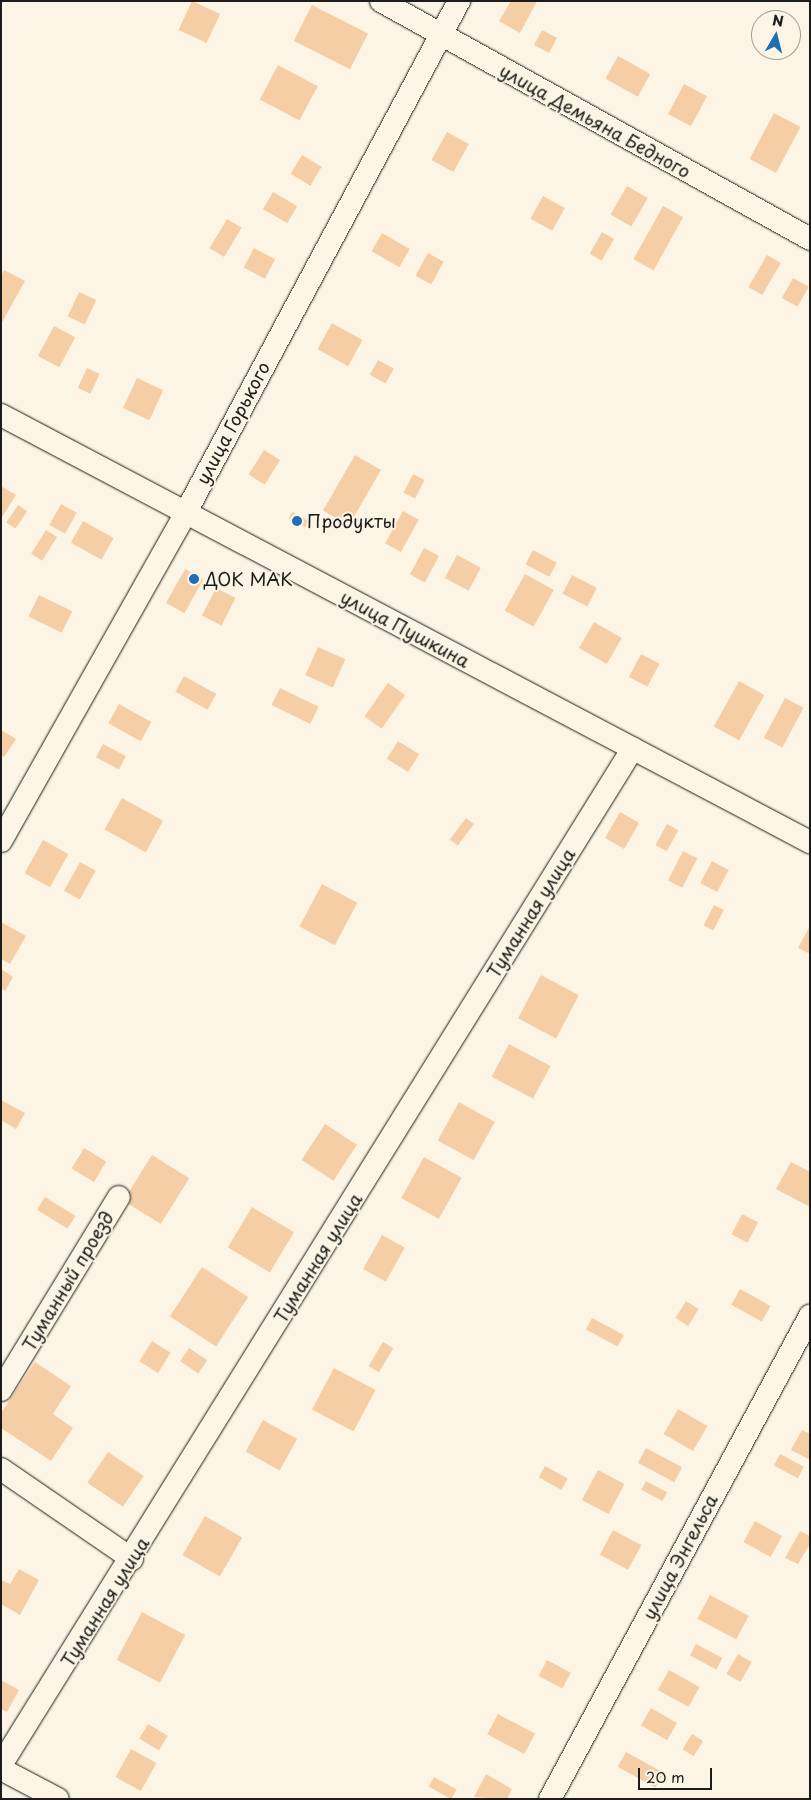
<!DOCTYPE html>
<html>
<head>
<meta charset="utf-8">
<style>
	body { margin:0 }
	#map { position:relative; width:811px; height:1800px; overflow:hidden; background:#fcf5e5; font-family:"Playpen Sans",sans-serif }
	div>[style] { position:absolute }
	.building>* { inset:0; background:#f6cea5; transform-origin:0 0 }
	.roads { filter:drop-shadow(0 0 1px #1c1c1c) drop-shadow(0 0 1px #1c1c1c) }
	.street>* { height:22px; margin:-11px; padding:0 11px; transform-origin:11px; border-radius:11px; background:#fcf5e5 }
	.dots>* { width:14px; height:14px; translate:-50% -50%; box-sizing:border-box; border:2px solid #fcf5e5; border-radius:50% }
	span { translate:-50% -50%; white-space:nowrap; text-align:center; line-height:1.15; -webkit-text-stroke:4px #fcf5e5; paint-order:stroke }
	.street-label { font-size:18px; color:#1c1c1c }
	.poi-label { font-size:18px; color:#1c1c1c }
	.left { translate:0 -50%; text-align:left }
	.frame { position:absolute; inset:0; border:2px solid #1c1c1c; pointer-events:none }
	.north { position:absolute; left:751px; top:10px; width:50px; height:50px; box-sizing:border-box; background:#fcf5e5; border:1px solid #a29e95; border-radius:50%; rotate:8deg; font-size:14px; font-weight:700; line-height:20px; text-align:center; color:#1c1c1c }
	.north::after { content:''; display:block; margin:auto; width:18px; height:22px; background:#1f6fb2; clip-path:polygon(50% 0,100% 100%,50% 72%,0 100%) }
	.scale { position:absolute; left:638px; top:1768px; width:74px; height:22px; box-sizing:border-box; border:2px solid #1c1c1c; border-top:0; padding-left:6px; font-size:15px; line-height:18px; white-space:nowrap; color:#1c1c1c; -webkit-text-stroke:4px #fcf5e5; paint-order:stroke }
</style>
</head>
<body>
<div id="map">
	<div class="building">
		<div style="left:192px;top:1px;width:31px;height:32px;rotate:25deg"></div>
		<div style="clip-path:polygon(511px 1px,537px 1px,520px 33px,499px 21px)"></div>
		<div style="left:312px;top:5px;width:63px;height:40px;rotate:27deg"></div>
		<div style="left:542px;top:30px;width:17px;height:17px;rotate:28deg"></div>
		<div style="left:618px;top:56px;width:37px;height:26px;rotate:29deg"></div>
		<div style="left:278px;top:65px;width:45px;height:39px;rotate:28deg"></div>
		<div style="left:684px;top:84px;width:26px;height:34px;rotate:28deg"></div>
		<div style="left:774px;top:113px;width:30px;height:52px;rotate:28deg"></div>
		<div style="left:447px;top:132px;width:25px;height:32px;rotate:29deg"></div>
		<div style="left:302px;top:155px;width:23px;height:22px;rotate:31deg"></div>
		<div style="left:627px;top:186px;width:24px;height:33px;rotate:30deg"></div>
		<div style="left:273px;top:192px;width:28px;height:20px;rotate:30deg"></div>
		<div style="left:543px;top:196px;width:25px;height:26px;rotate:29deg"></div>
		<div style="left:663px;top:206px;width:23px;height:61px;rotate:29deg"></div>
		<div style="left:227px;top:219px;width:17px;height:34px;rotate:31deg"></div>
		<div style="left:602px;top:232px;width:14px;height:25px;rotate:30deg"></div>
		<div style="left:382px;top:233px;width:32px;height:21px;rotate:30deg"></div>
		<div style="left:254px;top:248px;width:24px;height:22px;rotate:28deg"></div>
		<div style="left:428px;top:253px;width:18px;height:26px;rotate:29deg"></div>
		<div style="left:767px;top:255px;width:16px;height:37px;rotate:30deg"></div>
		<div style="clip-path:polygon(4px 270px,25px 281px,1px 324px,1px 276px)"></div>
		<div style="left:793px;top:278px;width:18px;height:23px;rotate:29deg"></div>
		<div style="left:79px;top:292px;width:19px;height:27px;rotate:25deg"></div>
		<div style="left:332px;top:323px;width:35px;height:30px;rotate:29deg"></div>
		<div style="left:54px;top:326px;width:24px;height:34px;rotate:28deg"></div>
		<div style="left:378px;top:360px;width:18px;height:17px;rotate:29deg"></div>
		<div style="left:87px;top:368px;width:14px;height:22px;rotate:25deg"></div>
		<div style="left:137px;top:378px;width:29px;height:33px;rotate:25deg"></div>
		<div style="left:264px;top:450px;width:19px;height:29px;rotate:32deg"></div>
		<div style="left:355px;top:455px;width:30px;height:64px;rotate:30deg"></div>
		<div style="left:413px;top:474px;width:13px;height:21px;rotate:27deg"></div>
		<div style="clip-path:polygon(1px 486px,16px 495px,1px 519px)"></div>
		<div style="left:61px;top:504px;width:18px;height:24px;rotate:29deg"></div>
		<div style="left:18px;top:505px;width:11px;height:21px;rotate:34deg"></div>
		<div style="left:403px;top:511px;width:18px;height:37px;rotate:29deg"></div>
		<div style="left:292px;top:512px;width:19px;height:7px;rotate:28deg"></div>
		<div style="left:83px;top:521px;width:35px;height:25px;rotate:29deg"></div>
		<div style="left:46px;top:530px;width:13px;height:28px;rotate:32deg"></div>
		<div style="left:424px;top:548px;width:17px;height:30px;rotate:28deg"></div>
		<div style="left:533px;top:550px;width:27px;height:16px;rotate:28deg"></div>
		<div style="left:457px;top:555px;width:27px;height:26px;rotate:28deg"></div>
		<div style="left:185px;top:569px;width:21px;height:39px;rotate:29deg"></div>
		<div style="left:525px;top:574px;width:33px;height:42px;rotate:29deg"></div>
		<div style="left:572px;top:575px;width:28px;height:21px;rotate:27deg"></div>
		<div style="left:216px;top:588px;width:22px;height:31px;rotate:27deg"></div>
		<div style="left:39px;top:595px;width:37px;height:24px;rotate:26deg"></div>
		<div style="left:594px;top:622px;width:32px;height:30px;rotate:30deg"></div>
		<div style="left:318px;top:647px;width:30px;height:31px;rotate:24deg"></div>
		<div style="left:641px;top:654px;width:21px;height:26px;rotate:28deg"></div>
		<div style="left:184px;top:676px;width:37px;height:18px;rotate:29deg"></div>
		<div style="left:739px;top:681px;width:29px;height:52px;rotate:29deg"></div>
		<div style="left:388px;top:683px;width:21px;height:41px;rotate:35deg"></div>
		<div style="left:280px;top:688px;width:43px;height:19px;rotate:26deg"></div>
		<div style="left:785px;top:698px;width:21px;height:45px;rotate:28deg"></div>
		<div style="left:119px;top:704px;width:37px;height:22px;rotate:29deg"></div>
		<div style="clip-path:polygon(1px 730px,16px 739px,4px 757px,1px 755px)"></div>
		<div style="left:398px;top:741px;width:25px;height:21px;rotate:32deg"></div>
		<div style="left:103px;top:744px;width:26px;height:15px;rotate:28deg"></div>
		<div style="left:122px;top:798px;width:47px;height:36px;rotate:29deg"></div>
		<div style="left:620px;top:812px;width:22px;height:30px;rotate:30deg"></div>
		<div style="left:466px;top:818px;width:10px;height:27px;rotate:37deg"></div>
		<div style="left:667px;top:824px;width:13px;height:24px;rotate:29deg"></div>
		<div style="left:43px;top:840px;width:29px;height:38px;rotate:29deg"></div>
		<div style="left:683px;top:851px;width:16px;height:33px;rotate:27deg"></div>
		<div style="left:712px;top:861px;width:19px;height:25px;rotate:28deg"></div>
		<div style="left:80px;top:862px;width:18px;height:33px;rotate:29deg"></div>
		<div style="left:322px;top:884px;width:40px;height:48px;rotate:28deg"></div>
		<div style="left:714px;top:905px;width:11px;height:23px;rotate:27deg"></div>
		<div style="clip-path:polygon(1px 922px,26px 936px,10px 964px,1px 959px)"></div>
		<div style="clip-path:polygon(810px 926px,810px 954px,798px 948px)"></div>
		<div style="clip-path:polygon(1px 969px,13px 977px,5px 991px,1px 988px)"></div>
		<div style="left:541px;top:975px;width:43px;height:49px;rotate:28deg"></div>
		<div style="left:509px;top:1044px;width:47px;height:37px;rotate:28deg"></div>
		<div style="clip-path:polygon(1px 1100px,25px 1113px,16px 1129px,1px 1120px)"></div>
		<div style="left:459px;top:1102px;width:41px;height:44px;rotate:29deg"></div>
		<div style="left:325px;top:1124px;width:38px;height:43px;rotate:33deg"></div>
		<div style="left:84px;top:1148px;width:26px;height:24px;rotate:31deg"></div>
		<div style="left:152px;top:1155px;width:44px;height:54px;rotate:32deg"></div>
		<div style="left:424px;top:1157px;width:43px;height:47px;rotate:29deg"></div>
		<div style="clip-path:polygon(791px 1162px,810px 1172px,810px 1207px,776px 1189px)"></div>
		<div style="left:45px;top:1197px;width:36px;height:15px;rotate:32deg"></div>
		<div style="left:252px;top:1207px;width:49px;height:47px;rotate:31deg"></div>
		<div style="left:742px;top:1214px;width:18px;height:23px;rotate:27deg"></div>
		<div style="left:382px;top:1235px;width:26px;height:39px;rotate:29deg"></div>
		<div style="left:202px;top:1267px;width:55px;height:59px;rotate:33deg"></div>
		<div style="left:740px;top:1289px;width:35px;height:18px;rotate:29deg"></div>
		<div style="left:686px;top:1301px;width:15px;height:20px;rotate:32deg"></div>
		<div style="left:592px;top:1318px;width:36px;height:13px;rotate:28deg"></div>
		<div style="left:152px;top:1341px;width:22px;height:24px;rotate:32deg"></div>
		<div style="left:383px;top:1342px;width:12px;height:28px;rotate:31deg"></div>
		<div style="left:189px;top:1348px;width:22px;height:16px;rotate:34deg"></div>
		<div style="clip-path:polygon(35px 1362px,71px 1386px,53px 1414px,73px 1428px,51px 1461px,1px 1428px,1px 1413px)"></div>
		<div style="left:334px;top:1368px;width:47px;height:47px;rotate:28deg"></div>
		<div style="left:678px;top:1409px;width:34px;height:29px;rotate:30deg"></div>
		<div style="left:263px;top:1420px;width:39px;height:36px;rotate:29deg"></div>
		<div style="clip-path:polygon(802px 1430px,810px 1434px,810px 1460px,791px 1450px)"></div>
		<div style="left:646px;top:1448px;width:41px;height:17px;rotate:28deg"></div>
		<div style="left:108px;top:1452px;width:43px;height:37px;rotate:34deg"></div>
		<div style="left:780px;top:1454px;width:27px;height:13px;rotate:28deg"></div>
		<div style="left:545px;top:1466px;width:26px;height:13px;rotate:29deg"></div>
		<div style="left:598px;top:1470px;width:30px;height:34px;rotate:28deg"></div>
		<div style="left:646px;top:1481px;width:24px;height:10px;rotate:28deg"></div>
		<div style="left:205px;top:1516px;width:43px;height:45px;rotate:30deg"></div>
		<div style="left:755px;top:1521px;width:31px;height:24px;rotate:29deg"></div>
		<div style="left:613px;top:1530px;width:32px;height:28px;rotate:28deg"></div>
		<div style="clip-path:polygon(800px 1531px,810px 1536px,810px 1544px,798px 1564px,785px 1558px)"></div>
		<div style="clip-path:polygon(19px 1569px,39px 1580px,20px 1615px,1px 1604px,1px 1580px,10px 1584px)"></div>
		<div style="left:710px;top:1595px;width:44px;height:27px;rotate:28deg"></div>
		<div style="left:142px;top:1612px;width:49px;height:54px;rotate:28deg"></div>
		<div style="left:696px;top:1644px;width:30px;height:13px;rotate:28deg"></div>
		<div style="left:738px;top:1654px;width:16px;height:23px;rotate:30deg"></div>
		<div style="left:547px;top:1660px;width:27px;height:18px;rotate:28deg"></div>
		<div style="left:669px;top:1670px;width:35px;height:23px;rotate:29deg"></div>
		<div style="clip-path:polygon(1px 1680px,19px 1690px,7px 1712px,1px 1709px)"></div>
		<div style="left:651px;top:1708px;width:30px;height:20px;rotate:30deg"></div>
		<div style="left:498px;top:1714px;width:42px;height:23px;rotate:28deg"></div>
		<div style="left:148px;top:1724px;width:23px;height:17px;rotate:31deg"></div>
		<div style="left:692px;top:1734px;width:13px;height:18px;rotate:32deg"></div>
		<div style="left:131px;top:1749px;width:29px;height:32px;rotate:29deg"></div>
		<div style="left:626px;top:1752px;width:43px;height:17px;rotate:29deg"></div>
		<div style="clip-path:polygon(486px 1774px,512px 1789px,507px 1799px,474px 1797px)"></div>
		<div style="left:434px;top:1777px;width:26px;height:11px;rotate:29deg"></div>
	</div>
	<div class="roads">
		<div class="street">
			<div style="left:381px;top:1px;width:491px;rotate:29deg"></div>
			<div style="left:1px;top:415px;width:915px;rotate:27.83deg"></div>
			<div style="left:1px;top:841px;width:375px;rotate:-60.6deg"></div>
			<div style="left:185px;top:514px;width:582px;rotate:-61.89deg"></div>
			<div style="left:1px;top:1390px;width:226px;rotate:-58.6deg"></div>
			<div style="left:1px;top:1469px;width:159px;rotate:34.5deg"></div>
			<div style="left:1px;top:1765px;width:1197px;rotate:-58.14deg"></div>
			<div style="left:1px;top:1769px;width:64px;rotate:27.8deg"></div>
			<div style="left:550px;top:1799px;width:549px;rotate:-61.71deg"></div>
		</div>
	</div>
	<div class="dots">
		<div style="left:297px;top:521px;background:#1f6fb2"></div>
		<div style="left:194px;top:579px;background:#1f6fb2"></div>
	</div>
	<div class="street-label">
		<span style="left:595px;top:121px;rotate:29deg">улица Демьяна Бедного</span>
		<span style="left:233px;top:423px;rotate:-62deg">улица Горького</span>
		<span style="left:405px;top:629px;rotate:28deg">улица Пушкина</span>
		<span style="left:531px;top:913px;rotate:-58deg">Туманная улица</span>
		<span style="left:318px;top:1258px;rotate:-58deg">Туманная улица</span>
		<span style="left:68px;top:1281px;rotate:-59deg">Туманный проезд</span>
		<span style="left:680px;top:1557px;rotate:-62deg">улица Энгельса</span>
		<span style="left:105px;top:1602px;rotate:-58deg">Туманная улица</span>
	</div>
	<div class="poi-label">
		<span class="left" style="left:307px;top:521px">Продукты</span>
		<span class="left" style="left:204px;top:579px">ДОК МАК</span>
	</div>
	<div class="frame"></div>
	<div class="north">N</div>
	<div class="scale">20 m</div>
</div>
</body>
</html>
